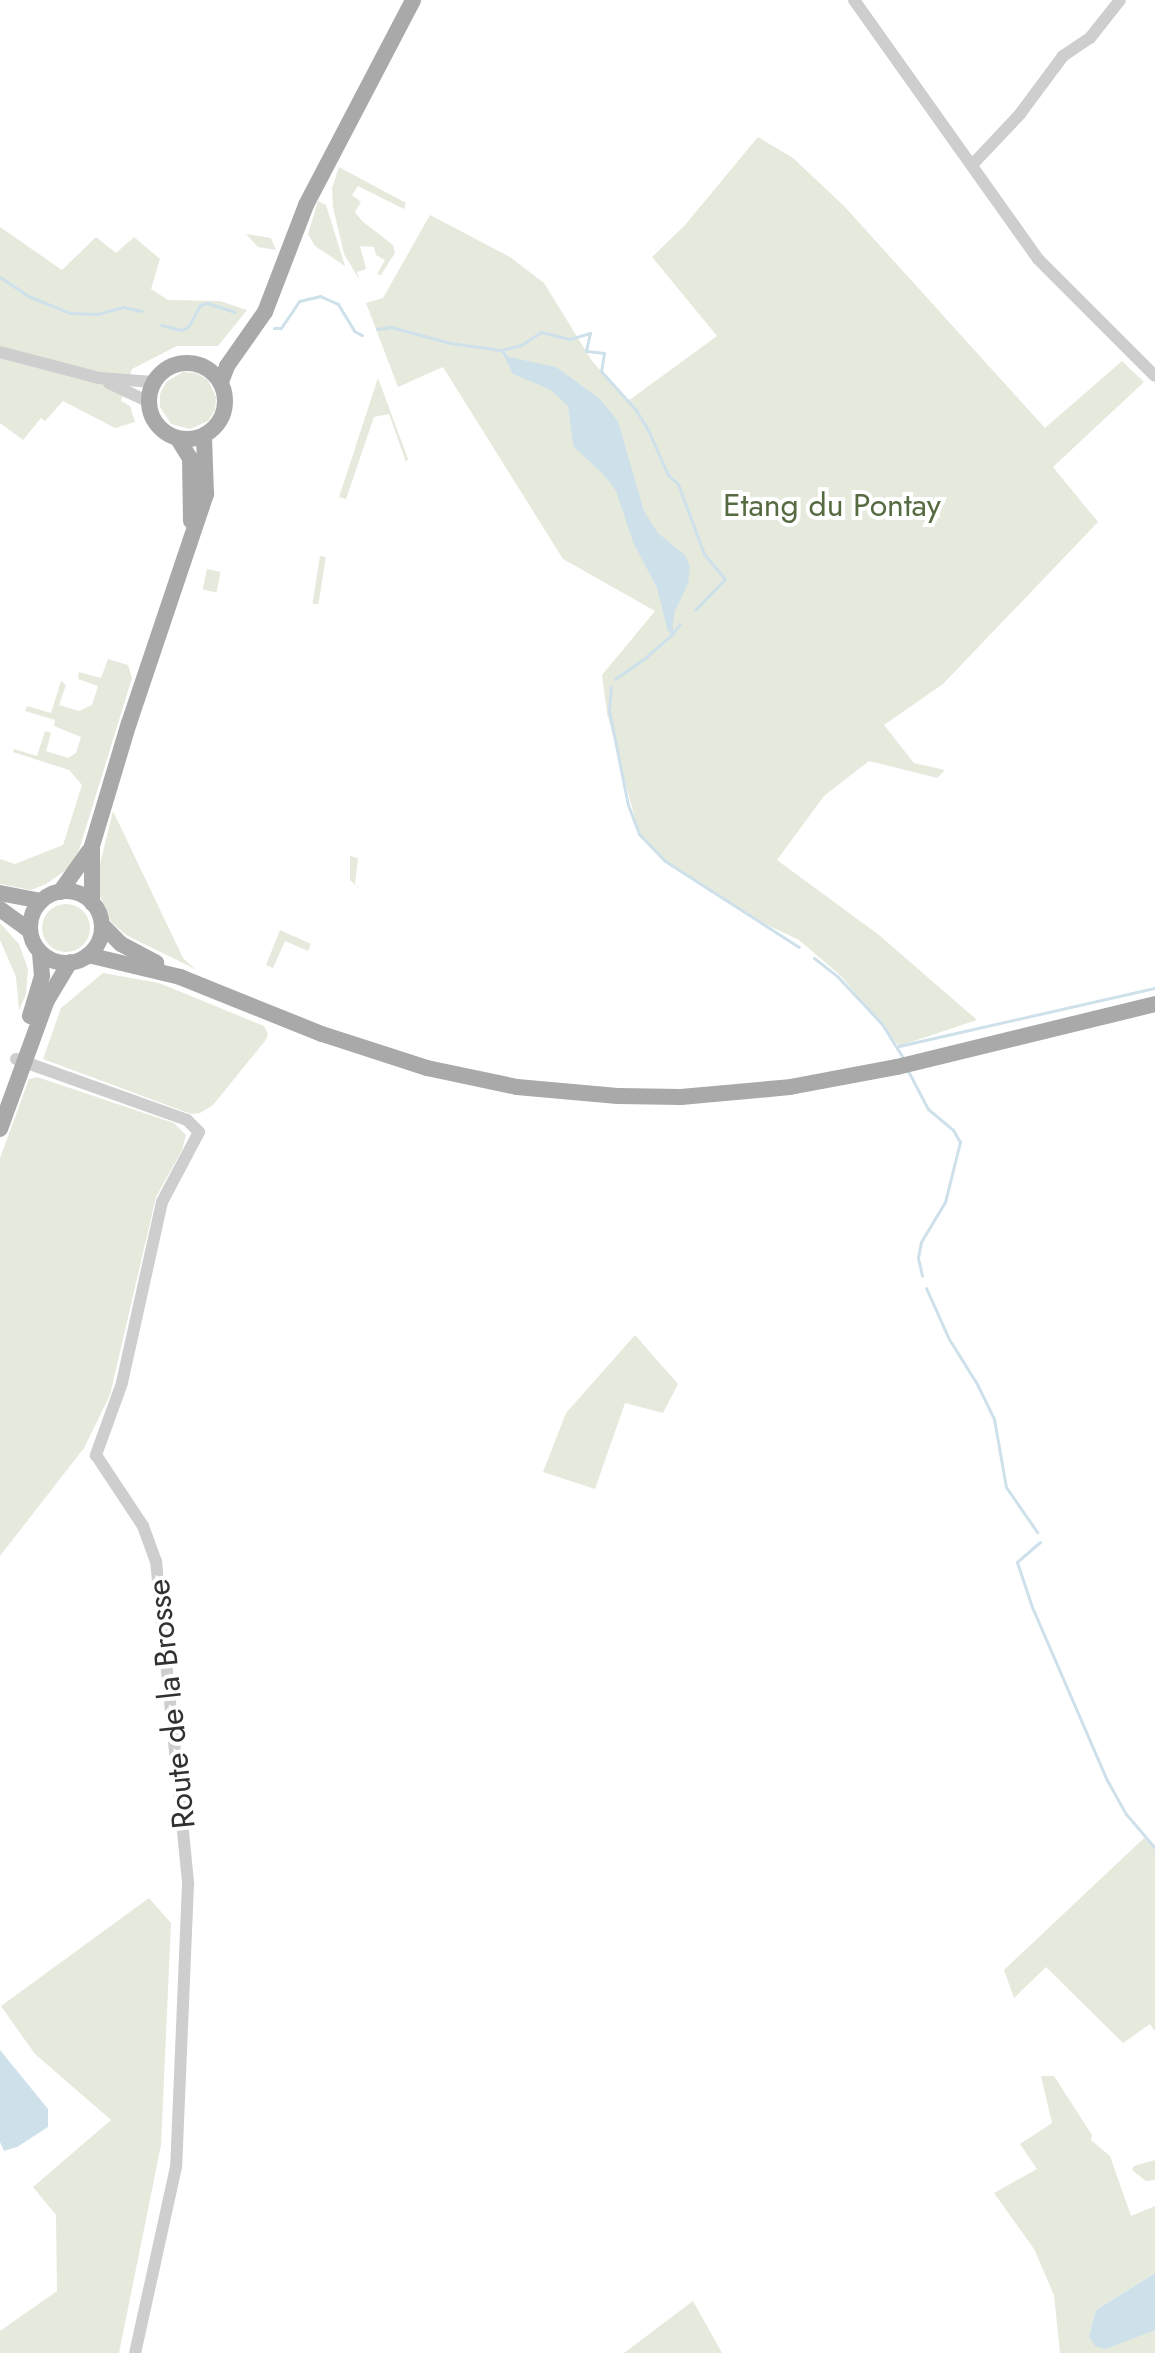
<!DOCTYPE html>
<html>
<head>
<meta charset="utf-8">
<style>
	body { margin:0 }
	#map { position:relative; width:1155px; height:2353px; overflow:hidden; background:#fff; font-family:Jost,sans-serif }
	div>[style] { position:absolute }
	.green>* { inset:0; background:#e5eadd; transform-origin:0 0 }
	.round { border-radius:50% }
	.water>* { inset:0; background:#cee1eb }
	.stream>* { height:3px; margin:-1.5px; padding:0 1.5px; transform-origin:1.5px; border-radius:1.5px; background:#cee1eb }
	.minor>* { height:12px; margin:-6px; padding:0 6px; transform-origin:6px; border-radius:6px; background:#cecece }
	.major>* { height:16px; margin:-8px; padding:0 8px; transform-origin:8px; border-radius:8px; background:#a9a9a9 }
	.major>.ring { margin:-8px; padding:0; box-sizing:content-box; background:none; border:16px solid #a9a9a9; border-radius:50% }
	span { translate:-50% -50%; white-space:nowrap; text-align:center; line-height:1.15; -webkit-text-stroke:8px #fff; paint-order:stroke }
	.park-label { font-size:32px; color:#566b41 }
	.street-label { font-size:32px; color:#313131 }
</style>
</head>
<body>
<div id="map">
	<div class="green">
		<div style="clip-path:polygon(758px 137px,793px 158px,844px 206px,1045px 428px,1122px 361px,1144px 382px,1053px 467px,1098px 522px,943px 684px,884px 725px,914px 763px,945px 770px,937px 778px,869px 761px,824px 796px,777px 860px,879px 935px,977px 1020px,899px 1046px,841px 976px,799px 940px,761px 922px,665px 861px,639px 834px,607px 713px,602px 675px,655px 611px,563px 559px,443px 367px,398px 387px,366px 303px,383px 298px,430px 215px,510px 257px,544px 283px,592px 361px,628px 401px,717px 336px,652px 257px,685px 225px)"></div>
		<div style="clip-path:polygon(339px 167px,406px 203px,404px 209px,358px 186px,352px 195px,361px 202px,355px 212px,362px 221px,393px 245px,395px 253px,381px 275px,377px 274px,385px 260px,376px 255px,374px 247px,360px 246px,366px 269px,357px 272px,359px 279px,344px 254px,333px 207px,332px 188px)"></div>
		<div style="clip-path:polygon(318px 201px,326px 205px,345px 266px,315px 246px,308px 234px)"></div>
		<div style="clip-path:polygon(0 227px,62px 270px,96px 237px,116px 253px,134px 237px,160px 259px,151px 289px,168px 300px,220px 301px,247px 310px,218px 346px,177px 346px,132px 369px,121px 401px,130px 406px,135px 422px,115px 428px,63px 401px,45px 421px,41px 418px,23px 440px,0 423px)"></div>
		<div style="clip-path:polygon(246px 234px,271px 238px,276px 250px,258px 247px)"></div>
		<div style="clip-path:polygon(183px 372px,196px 373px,208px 380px,216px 397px,215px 410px,208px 421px,190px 429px,171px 424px,160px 407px,160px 394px,166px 382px)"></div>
		<div style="clip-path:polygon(378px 378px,408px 459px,406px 462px,389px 414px,374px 417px,346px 499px,339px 497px)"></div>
		<div style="left:320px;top:556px;width:6px;height:48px;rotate:9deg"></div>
		<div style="left:207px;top:569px;width:14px;height:21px;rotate:12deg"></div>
		<div style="clip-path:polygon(108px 659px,128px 665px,132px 678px,79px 850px,69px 868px,46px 884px,31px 890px,0 884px,0 859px,15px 864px,63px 845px,82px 785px,69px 770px,13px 752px,14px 749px,37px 756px,45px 731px,51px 733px,46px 751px,68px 758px,76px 753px,81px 737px,54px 726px,55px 720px,25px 711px,27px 706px,51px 713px,61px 681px,66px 685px,59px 705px,79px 711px,92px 705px,98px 686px,78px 679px,79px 672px,101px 678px)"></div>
		<div style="clip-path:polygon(113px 811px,183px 958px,195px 969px,126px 935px,112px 923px,99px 894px,98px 872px)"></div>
		<div style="clip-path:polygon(350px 856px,358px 858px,355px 884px,367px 896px,350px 880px)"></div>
		<div class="round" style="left:42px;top:904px;width:48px;height:48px"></div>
		<div style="clip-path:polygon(0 923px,19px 944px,28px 969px,26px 994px,19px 1010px,16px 977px,0 940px)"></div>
		<div style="clip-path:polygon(280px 930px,311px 944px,308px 951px,285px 941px,273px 968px,266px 965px)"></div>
		<div style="clip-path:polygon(103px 973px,159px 983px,264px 1026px,268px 1034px,265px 1041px,213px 1105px,200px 1113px,191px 1114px,43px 1059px,61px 1008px)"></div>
		<div style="clip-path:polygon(37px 1077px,174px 1123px,186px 1135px,182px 1150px,156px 1197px,110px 1395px,84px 1448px,0 1556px,0 1158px,29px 1079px)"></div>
		<div style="clip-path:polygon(635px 1335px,678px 1384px,663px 1413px,625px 1403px,595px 1489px,543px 1472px,566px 1413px)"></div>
		<div style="clip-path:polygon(1144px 1838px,1155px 1848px,1155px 2031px,1150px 2024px,1123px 2043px,1046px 1967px,1014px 1998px,1004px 1970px)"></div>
		<div style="clip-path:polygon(149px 1898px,171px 1923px,161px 2145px,119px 2353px,0 2353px,0 2331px,57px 2291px,56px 2215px,33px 2187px,111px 2120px,35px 2054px,1px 2006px)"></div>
		<div style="clip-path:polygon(1041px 2076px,1054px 2076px,1092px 2135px,1091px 2140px,1110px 2156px,1131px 2216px,1155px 2206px,1155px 2273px,1096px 2310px,1089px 2336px,1155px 2330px,1155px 2353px,1060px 2353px,1054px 2295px,1034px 2249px,994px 2193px,1037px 2169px,1020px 2144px,1052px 2123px)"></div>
		<div style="clip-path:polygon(1155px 2160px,1155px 2180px,1146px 2181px,1132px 2170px,1134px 2166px)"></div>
		<div style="clip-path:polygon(693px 2301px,722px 2353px,624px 2353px)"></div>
	</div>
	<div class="water">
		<div style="clip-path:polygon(504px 356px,556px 367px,599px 398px,618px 421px,644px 511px,658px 533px,685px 555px,690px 567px,688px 584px,675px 611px,672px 629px,668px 632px,657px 588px,633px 542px,616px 491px,604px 475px,573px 446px,568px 406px,551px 390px,513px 374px)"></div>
		<div style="clip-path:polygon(0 2050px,48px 2109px,48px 2127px,17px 2147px,4px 2151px,0 2142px)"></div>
		<div style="clip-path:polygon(1155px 2273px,1155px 2330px,1106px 2349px,1095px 2346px,1089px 2336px,1096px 2310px)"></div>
	</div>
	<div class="stream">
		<div style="left:0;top:277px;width:34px;rotate:34deg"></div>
		<div style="left:28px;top:296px;width:45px;rotate:22deg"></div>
		<div style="left:70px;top:313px;width:27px;rotate:2deg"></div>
		<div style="left:97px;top:314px;width:27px;rotate:-15deg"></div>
		<div style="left:123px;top:307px;width:19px;rotate:12deg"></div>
		<div style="left:161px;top:325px;width:21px;rotate:14deg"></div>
		<div style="left:181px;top:330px;width:8px;rotate:-23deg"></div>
		<div style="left:188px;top:327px;width:25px;rotate:-61deg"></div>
		<div style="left:200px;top:305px;width:7px;rotate:-16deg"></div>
		<div style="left:207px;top:303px;width:29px;rotate:18deg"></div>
		<div style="left:274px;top:328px;width:7px"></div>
		<div style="left:281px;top:328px;width:32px;rotate:-56deg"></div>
		<div style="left:299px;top:301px;width:22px;rotate:-13deg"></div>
		<div style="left:320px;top:296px;width:20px;rotate:24deg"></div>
		<div style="left:338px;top:304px;width:31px;rotate:59deg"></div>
		<div style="left:354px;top:331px;width:9px;rotate:27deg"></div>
		<div style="left:377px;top:329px;width:14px;rotate:-8deg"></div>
		<div style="left:391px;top:327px;width:61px;rotate:15.2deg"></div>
		<div style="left:450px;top:343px;width:51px;rotate:7.8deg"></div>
		<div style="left:501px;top:350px;width:9px;rotate:49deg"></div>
		<div style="left:501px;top:350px;width:21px;rotate:-14deg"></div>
		<div style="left:521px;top:345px;width:24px;rotate:-33deg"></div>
		<div style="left:541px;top:332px;width:30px;rotate:14deg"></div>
		<div style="left:570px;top:339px;width:21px;rotate:-17deg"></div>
		<div style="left:590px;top:333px;width:18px;rotate:103deg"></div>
		<div style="left:586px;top:351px;width:18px;rotate:6deg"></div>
		<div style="left:604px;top:353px;width:18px;rotate:99deg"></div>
		<div style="left:601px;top:371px;width:52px;rotate:48.1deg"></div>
		<div style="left:636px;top:410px;width:26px;rotate:59deg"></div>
		<div style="left:649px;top:432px;width:47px;rotate:66.2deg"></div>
		<div style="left:668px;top:475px;width:13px;rotate:42deg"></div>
		<div style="left:678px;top:484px;width:75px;rotate:69.6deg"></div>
		<div style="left:704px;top:554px;width:33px;rotate:50deg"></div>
		<div style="left:725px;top:579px;width:43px;rotate:134.1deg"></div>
		<div style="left:671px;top:635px;width:14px;rotate:-51deg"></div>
		<div style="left:615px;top:679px;width:38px;rotate:-35deg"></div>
		<div style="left:646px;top:657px;width:33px;rotate:-41deg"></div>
		<div style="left:671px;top:635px;width:8px;rotate:-90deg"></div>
		<div style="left:611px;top:687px;width:23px;rotate:95deg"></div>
		<div style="left:609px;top:710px;width:97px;rotate:78.7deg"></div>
		<div style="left:628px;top:805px;width:31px;rotate:69deg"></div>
		<div style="left:639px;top:834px;width:37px;rotate:46deg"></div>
		<div style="left:665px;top:861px;width:159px;rotate:32.7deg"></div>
		<div style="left:814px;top:958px;width:31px;rotate:38deg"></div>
		<div style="left:838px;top:977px;width:64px;rotate:46.9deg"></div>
		<div style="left:882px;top:1024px;width:40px;rotate:58deg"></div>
		<div style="left:899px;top:1046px;width:262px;rotate:-12.8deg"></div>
		<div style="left:907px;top:1069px;width:45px;rotate:62.3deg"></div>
		<div style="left:928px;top:1109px;width:33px;rotate:40deg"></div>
		<div style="left:953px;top:1130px;width:14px;rotate:60deg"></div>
		<div style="left:960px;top:1142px;width:62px;rotate:104deg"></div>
		<div style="left:945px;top:1202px;width:47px;rotate:121deg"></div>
		<div style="left:921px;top:1242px;width:16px;rotate:101deg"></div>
		<div style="left:918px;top:1258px;width:18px;rotate:77deg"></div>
		<div style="left:926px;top:1288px;width:56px;rotate:65.7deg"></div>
		<div style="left:949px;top:1339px;width:53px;rotate:58.1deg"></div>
		<div style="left:977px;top:1384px;width:39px;rotate:64deg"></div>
		<div style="left:994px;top:1419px;width:69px;rotate:80deg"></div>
		<div style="left:1006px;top:1487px;width:55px;rotate:55.4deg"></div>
		<div style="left:1040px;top:1542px;width:30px;rotate:139deg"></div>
		<div style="left:1017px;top:1562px;width:47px;rotate:71.6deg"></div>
		<div style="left:1032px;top:1607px;width:189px;rotate:66.6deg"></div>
		<div style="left:1107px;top:1780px;width:39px;rotate:61deg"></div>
		<div style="left:1126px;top:1814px;width:45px;rotate:49.5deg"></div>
	</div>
	<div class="minor">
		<div style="left:854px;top:0;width:318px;rotate:54.6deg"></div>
		<div style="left:1038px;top:259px;width:165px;rotate:45deg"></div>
		<div style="left:972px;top:165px;width:70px;rotate:-46.7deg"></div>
		<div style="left:1020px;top:114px;width:72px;rotate:-53.4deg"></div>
		<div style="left:1063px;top:56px;width:32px;rotate:-34deg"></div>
		<div style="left:1090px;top:38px;width:48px;rotate:-51.7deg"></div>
		<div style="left:0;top:352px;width:102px;rotate:14.7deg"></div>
		<div style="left:99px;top:378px;width:55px;rotate:4.2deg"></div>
		<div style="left:109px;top:383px;width:44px;rotate:25.4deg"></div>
		<div style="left:16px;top:1059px;width:182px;rotate:19.6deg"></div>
		<div style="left:187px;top:1120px;width:17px;rotate:45deg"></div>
		<div style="left:199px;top:1132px;width:79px;rotate:117.9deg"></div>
		<div style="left:162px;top:1202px;width:185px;rotate:102.5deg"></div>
		<div style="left:122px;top:1383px;width:77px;rotate:109.9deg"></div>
		<div style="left:96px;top:1455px;width:85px;rotate:56.5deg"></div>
		<div style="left:143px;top:1526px;width:37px;rotate:70deg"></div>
		<div style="left:156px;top:1561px;width:325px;rotate:84.3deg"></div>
		<div style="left:188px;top:1884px;width:283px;rotate:92.4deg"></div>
		<div style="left:176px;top:2167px;width:190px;rotate:102.4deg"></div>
	</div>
	<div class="major">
		<div class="ring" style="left:149px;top:363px;width:60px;height:60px"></div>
		<div style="left:221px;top:382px;width:17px;rotate:-69deg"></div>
		<div style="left:227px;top:366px;width:66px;rotate:-54.9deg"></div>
		<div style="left:265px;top:312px;width:115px;rotate:-69deg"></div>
		<div style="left:306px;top:205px;width:231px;rotate:-62.4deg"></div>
		<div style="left:178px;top:439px;width:22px;rotate:58deg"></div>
		<div style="left:190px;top:458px;width:63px;rotate:89.1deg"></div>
		<div class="ring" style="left:30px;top:891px;width:56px;height:56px"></div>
		<div style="left:60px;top:892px;width:50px;rotate:-54.7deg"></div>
		<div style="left:0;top:893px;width:42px;rotate:11deg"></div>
		<div style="left:92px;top:903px;width:57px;rotate:-90deg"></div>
		<div style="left:92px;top:846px;width:128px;rotate:-73.3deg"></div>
		<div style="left:129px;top:723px;width:242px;rotate:-71.4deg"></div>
		<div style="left:206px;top:494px;width:58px;rotate:-92deg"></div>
		<div style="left:0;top:909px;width:37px;rotate:36deg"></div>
		<div style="left:102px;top:925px;width:27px;rotate:45deg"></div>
		<div style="left:121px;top:944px;width:40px;rotate:28deg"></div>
		<div style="left:88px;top:955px;width:95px;rotate:13.4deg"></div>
		<div style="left:180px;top:977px;width:153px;rotate:21.9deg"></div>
		<div style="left:322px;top:1034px;width:110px;rotate:17.9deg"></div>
		<div style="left:427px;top:1068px;width:92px;rotate:11.9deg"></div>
		<div style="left:517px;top:1087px;width:101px;rotate:5.1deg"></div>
		<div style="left:618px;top:1096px;width:63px;rotate:0.9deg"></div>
		<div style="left:681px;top:1097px;width:109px;rotate:-5.2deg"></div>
		<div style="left:790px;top:1087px;width:109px;rotate:-10.6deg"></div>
		<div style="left:897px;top:1067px;width:266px;rotate:-13.7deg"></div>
		<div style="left:30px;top:1016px;width:42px;rotate:-73.3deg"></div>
		<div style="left:42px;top:976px;width:24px;rotate:-95deg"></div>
		<div style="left:0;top:1129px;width:137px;rotate:-70deg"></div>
		<div style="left:47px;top:1000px;width:44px;rotate:-58.8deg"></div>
	</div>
	<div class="park-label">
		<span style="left:832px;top:505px">Etang du Pontay</span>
	</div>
	<div class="street-label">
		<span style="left:171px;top:1704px;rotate:-96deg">Route de la Brosse</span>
	</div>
</div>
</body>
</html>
